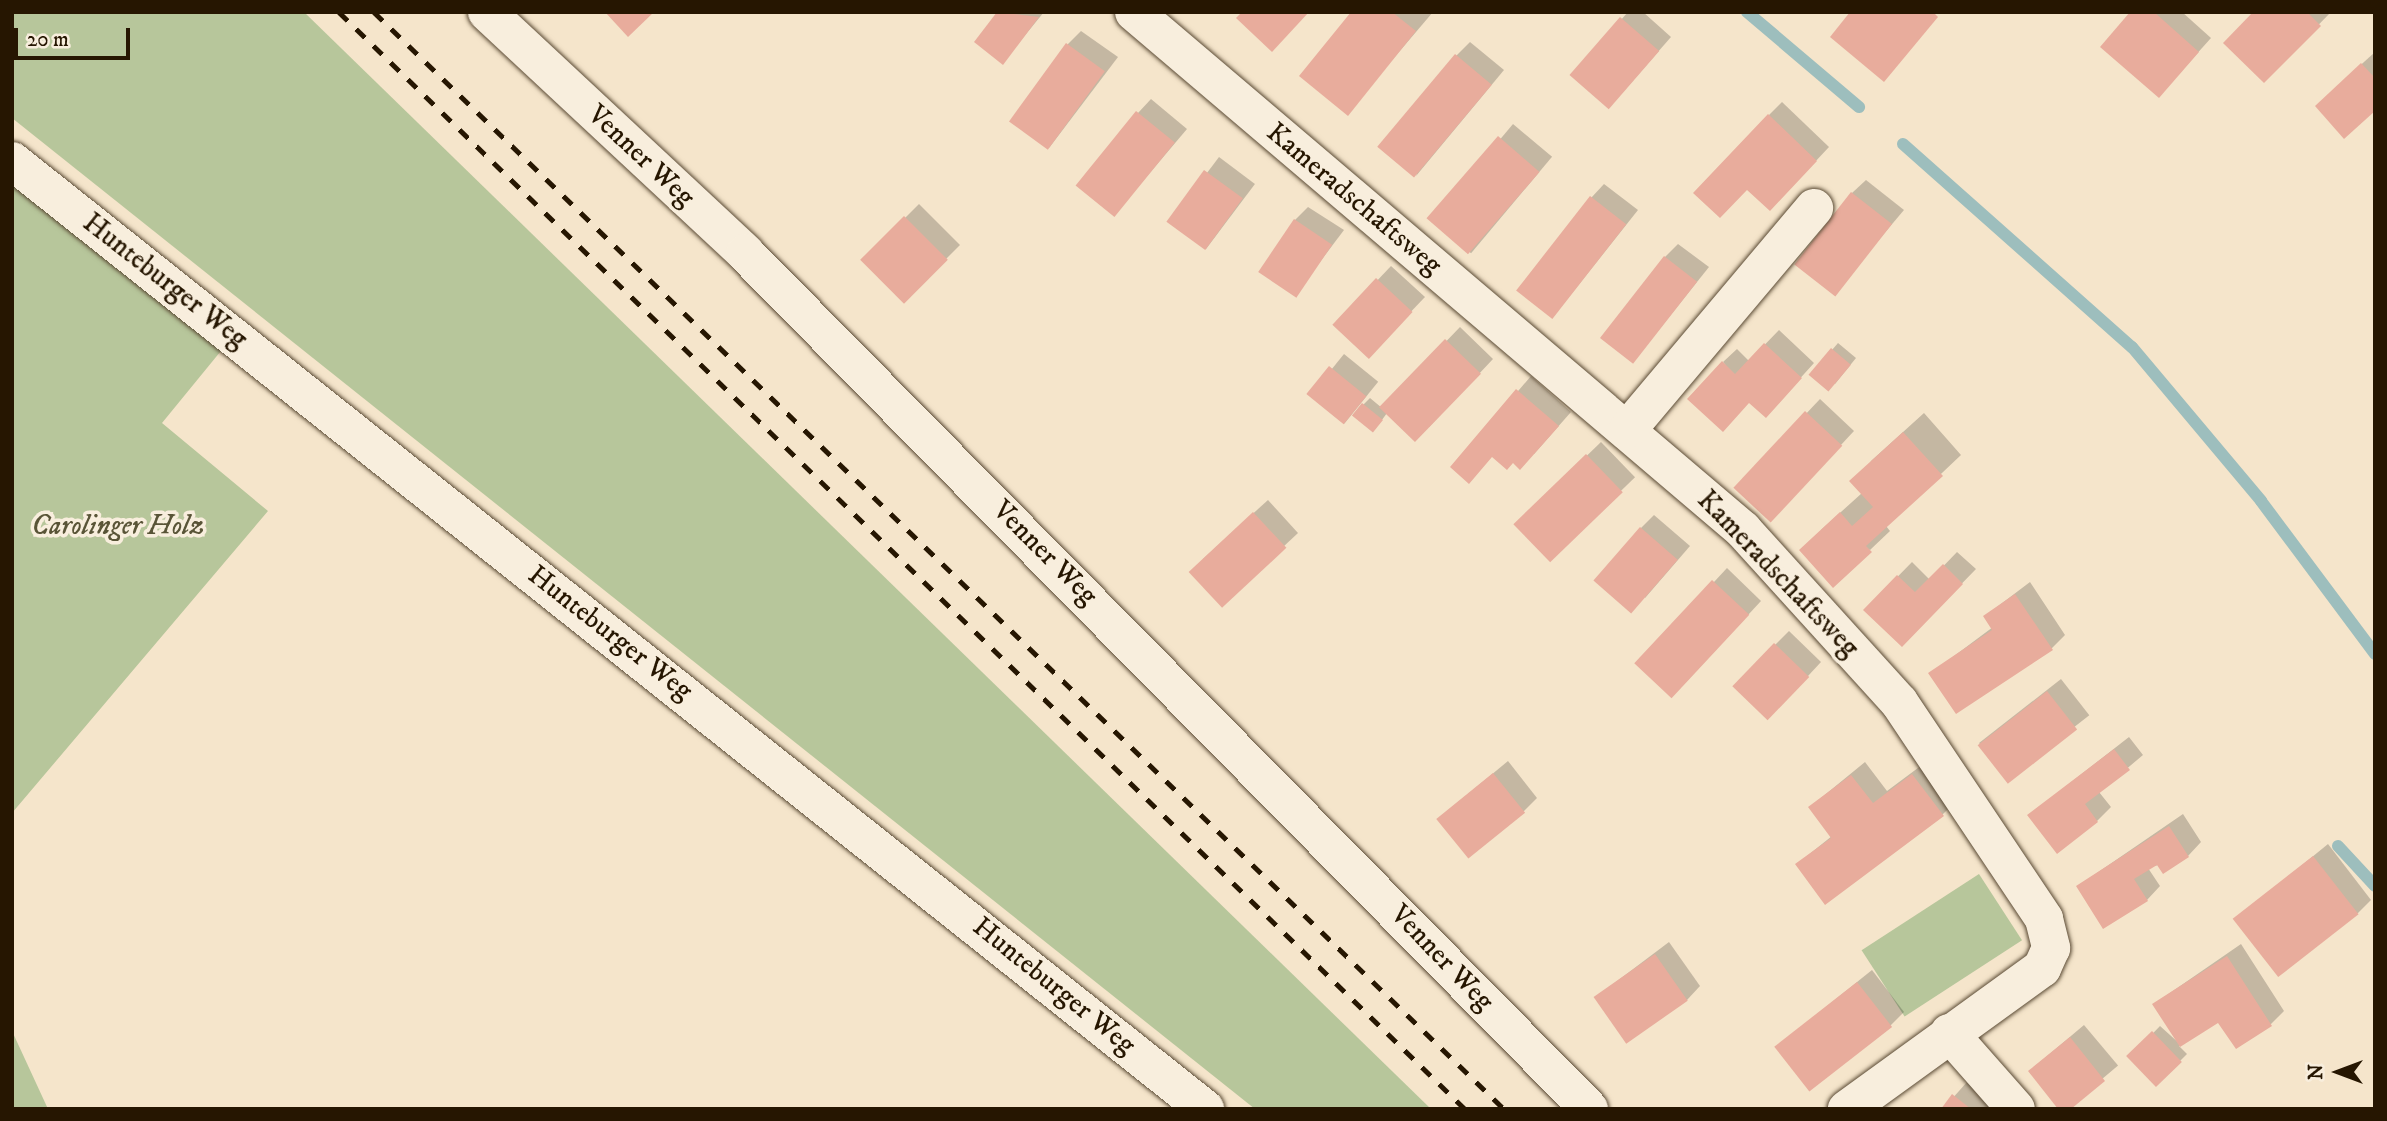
<!DOCTYPE html>
<html>
<head>
<meta charset="utf-8">
<style>
	body { margin:0 }
	#map { position:relative; width:2387px; height:1121px; overflow:hidden; background:#f5e5cb; font-family:"IM FELL DW Pica",serif }
	div>[style] { position:absolute }
	.green>* { inset:0; background:#b7c69b; transform-origin:0 0 }
	.shadow>* { inset:0; background:#0003; transform-origin:0 0 }
	.stream>* { height:12px; margin:-6px; padding:0 6px; transform-origin:6px; border-radius:6px; background:#9dbebd }
	.building>* { inset:0; background:#e8ac9c; transform-origin:0 0 }
	.roads { filter:drop-shadow(0 0 2px #5a4a34) drop-shadow(0 0 2px #5a4a34) }
	.minor>* { height:38px; margin:-19px; padding:0 19px; transform-origin:19px; border-radius:19px; background:#f8eedd }
	.rail>* { height:5px; margin-top:-2.5px; transform-origin:0; background:repeating-linear-gradient(90deg,#261601 0 12px,transparent 0 24px) }
	span { translate:-50% -50%; white-space:nowrap; text-align:center; line-height:1.15; -webkit-text-stroke:7px #f8eedd; paint-order:stroke }
	.street-label { font-size:28px; color:#261601 }
	.park-label { font-size:28px; color:#595437; font-style:italic }
	.frame { position:absolute; inset:0; border:14px solid #261601; pointer-events:none }
	.north { position:absolute; left:2303px; top:1037px; width:70px; height:70px; -webkit-text-stroke:5px #f8eedd; paint-order:stroke; rotate:270deg; font-size:19px; font-weight:700; line-height:28px; text-align:center; color:#261601 }
	.north::after { content:''; display:block; margin:auto; width:24px; height:32px; background:#261601; clip-path:polygon(50% 0,100% 100%,50% 72%,0 100%) }
	.scale { position:absolute; left:14px; top:28px; width:116px; height:32px; box-sizing:border-box; border:4px solid #261601; border-top:0; padding-left:9px; font-size:21px; line-height:24px; white-space:nowrap; color:#261601; -webkit-text-stroke:5px #f8eedd; paint-order:stroke }
</style>
</head>
<body>
<div id="map">
	<div class="green">
		<div style="clip-path:polygon(12px 12px,304px 12px,1431px 1109px,1255px 1109px,12px 118px)"></div>
		<div style="clip-path:polygon(12px 184px,225px 346px,162px 423px,268px 511px,12px 813px)"></div>
		<div style="left:1979px;top:874px;width:79px;height:140px;rotate:57deg"></div>
		<div style="clip-path:polygon(12px 1031px,48px 1109px,12px 1109px)"></div>
	</div>
	<div class="shadow">
		<div style="clip-path:polygon(999px 12px,1044px 12px,1003px 62px)"></div>
		<div style="clip-path:polygon(1353px 12px,1433px 12px,1347px 113px)"></div>
		<div style="clip-path:polygon(1628px 12px,1643px 12px,1671px 37px,1622px 93px,1572px 75px)"></div>
		<div style="clip-path:polygon(2132px 12px,2182px 12px,2211px 38px,2159px 96px)"></div>
		<div style="clip-path:polygon(2255px 12px,2331px 12px,2264px 81px)"></div>
		<div style="clip-path:polygon(1081px 31px,1118px 57px,1049px 148px,1068px 44px)"></div>
		<div style="clip-path:polygon(1470px 42px,1504px 70px,1416px 176px,1456px 56px)"></div>
		<div style="clip-path:polygon(2375px 52px,2375px 109px,2331px 92px)"></div>
		<div style="clip-path:polygon(1151px 99px,1187px 129px,1114px 215px,1138px 113px)"></div>
		<div style="clip-path:polygon(1782px 102px,1829px 147px,1783px 196px,1769px 115px)"></div>
		<div style="left:1513px;top:124px;width:51px;height:126px;rotate:40deg"></div>
		<div style="left:1219px;top:157px;width:45px;height:81px;rotate:37deg"></div>
		<div style="clip-path:polygon(1866px 180px,1904px 210px,1833px 294px,1852px 193px)"></div>
		<div style="clip-path:polygon(1604px 184px,1638px 210px,1553px 317px,1591px 198px)"></div>
		<div style="left:919px;top:204px;width:58px;height:79px;rotate:45deg"></div>
		<div style="clip-path:polygon(1308px 207px,1344px 230px,1295px 295px,1295px 220px)"></div>
		<div style="clip-path:polygon(1678px 244px,1709px 267px,1633px 362px,1665px 257px)"></div>
		<div style="clip-path:polygon(1391px 266px,1425px 297px,1381px 343px,1335px 325px)"></div>
		<div style="clip-path:polygon(1460px 327px,1493px 359px,1429px 427px,1387px 413px,1379px 424px,1362px 406px,1370px 398px,1382px 408px)"></div>
		<div style="clip-path:polygon(1779px 330px,1814px 363px,1766px 416px,1723px 362px,1737px 349px,1749px 361px)"></div>
		<div style="clip-path:polygon(1838px 343px,1856px 358px,1835px 384px,1832px 350px)"></div>
		<div style="left:1344px;top:354px;width:44px;height:54px;rotate:39deg"></div>
		<div style="clip-path:polygon(1531px 376px,1571px 412px,1534px 454px,1493px 455px,1453px 467px)"></div>
		<div style="clip-path:polygon(1820px 399px,1854px 431px,1783px 507px,1736px 488px)"></div>
		<div style="clip-path:polygon(1924px 413px,1961px 455px,1886px 526px,1890px 531px,1870px 550px,1821px 530px,1862px 493px,1871px 461px)"></div>
		<div style="left:1601px;top:442px;width:49px;height:119px;rotate:46deg"></div>
		<div style="clip-path:polygon(1268px 500px,1298px 533px,1221px 605px,1203px 559px)"></div>
		<div style="clip-path:polygon(1654px 515px,1690px 546px,1645px 598px,1641px 528px)"></div>
		<div style="clip-path:polygon(1957px 552px,1976px 569px,1902px 645px,1865px 610px,1912px 562px,1930px 580px)"></div>
		<div style="clip-path:polygon(1727px 568px,1761px 601px,1685px 683px,1714px 582px)"></div>
		<div style="clip-path:polygon(2030px 582px,2065px 635px,2052px 648px,1930px 674px,1993px 627px,1985px 616px)"></div>
		<div style="clip-path:polygon(1789px 631px,1821px 662px,1782px 704px,1775px 645px)"></div>
		<div style="left:2061px;top:679px;width:46px;height:104px;rotate:52deg"></div>
		<div style="clip-path:polygon(2129px 737px,2143px 755px,2099px 792px,2111px 807px,2097px 821px,2029px 815px)"></div>
		<div style="clip-path:polygon(1508px 761px,1537px 798px,1524px 811px,1439px 818px)"></div>
		<div style="clip-path:polygon(1865px 762px,1887px 791px,1926px 762px,1956px 801px,1942px 815px,1797px 864px,1832px 836px,1810px 807px)"></div>
		<div style="clip-path:polygon(2183px 814px,2201px 842px,2188px 856px,2148px 868px,2160px 886px,2147px 900px,2078px 886px)"></div>
		<div style="clip-path:polygon(2328px 844px,2371px 900px,2358px 913px,2235px 920px)"></div>
		<div style="clip-path:polygon(1669px 942px,1700px 986px,1687px 1000px,1596px 997px)"></div>
		<div style="clip-path:polygon(2241px 944px,2284px 1011px,2271px 1024px,2219px 1020px,2179px 1046px,2187px 1054px,2157px 1084px,2130px 1057px,2160px 1026px,2180px 1044px,2154px 1004px)"></div>
		<div style="clip-path:polygon(1872px 970px,1904px 1012px,1890px 1026px,1776px 1047px)"></div>
		<div style="left:2084px;top:1025px;width:53px;height:72px;rotate:50deg"></div>
		<div style="clip-path:polygon(1967px 1082px,2001px 1109px,1943px 1109px)"></div>
	</div>
	<div class="stream">
		<div style="left:1747px;top:12px;width:147px;rotate:40.3deg"></div>
		<div style="left:1903px;top:144px;width:306px;rotate:41.6deg"></div>
		<div style="left:2132px;top:347px;width:201px;rotate:50deg"></div>
		<div style="left:2261px;top:501px;width:191px;rotate:53.3deg"></div>
		<div style="left:2338px;top:846px;width:54px;rotate:47.2deg"></div>
	</div>
	<div class="building">
		<div style="clip-path:polygon(605px 12px,654px 12px,628px 37px)"></div>
		<div style="clip-path:polygon(997px 12px,1039px 17px,1003px 65px,974px 42px)"></div>
		<div style="clip-path:polygon(1242px 12px,1309px 12px,1272px 52px,1236px 18px)"></div>
		<div style="clip-path:polygon(1351px 12px,1392px 12px,1416px 31px,1348px 116px,1299px 76px)"></div>
		<div style="clip-path:polygon(1850px 12px,1933px 12px,1938px 17px,1884px 82px,1830px 37px)"></div>
		<div style="clip-path:polygon(2130px 12px,2154px 12px,2199px 52px,2159px 98px,2100px 47px)"></div>
		<div style="clip-path:polygon(2253px 12px,2307px 12px,2321px 26px,2264px 83px,2223px 43px)"></div>
		<div style="left:1620px;top:17px;width:52px;height:77px;rotate:41deg"></div>
		<div style="left:1066px;top:43px;width:48px;height:97px;rotate:36deg"></div>
		<div style="left:1455px;top:54px;width:48px;height:121px;rotate:40deg"></div>
		<div style="clip-path:polygon(2361px 63px,2375px 78px,2375px 111px,2344px 139px,2315px 106px)"></div>
		<div style="left:1136px;top:111px;width:50px;height:96px;rotate:39deg"></div>
		<div style="clip-path:polygon(1768px 114px,1817px 161px,1770px 211px,1747px 190px,1720px 218px,1693px 193px)"></div>
		<div style="left:1498px;top:136px;width:55px;height:109px;rotate:41deg"></div>
		<div style="left:1204px;top:170px;width:48px;height:64px;rotate:36deg"></div>
		<div style="left:1851px;top:192px;width:52px;height:92px;rotate:38deg"></div>
		<div style="left:1590px;top:196px;width:46px;height:120px;rotate:38deg"></div>
		<div style="left:904px;top:216px;width:62px;height:62px;rotate:45deg"></div>
		<div style="left:1294px;top:219px;width:46px;height:64px;rotate:34deg"></div>
		<div style="left:1664px;top:256px;width:42px;height:104px;rotate:38deg"></div>
		<div style="left:1376px;top:278px;width:50px;height:64px;rotate:43deg"></div>
		<div style="left:1445px;top:339px;width:50px;height:95px;rotate:44deg"></div>
		<div style="clip-path:polygon(1764px 343px,1802px 378px,1766px 418px,1749px 403px,1723px 432px,1687px 399px,1722px 361px,1735px 374px)"></div>
		<div style="left:1831px;top:348px;width:26px;height:35px;rotate:40deg"></div>
		<div style="left:1329px;top:366px;width:48px;height:36px;rotate:39deg"></div>
		<div style="clip-path:polygon(1516px 389px,1559px 426px,1520px 470px,1513px 463px,1507px 470px,1492px 457px,1469px 484px,1450px 467px)"></div>
		<div style="left:1362px;top:403px;width:27px;height:16px;rotate:39deg"></div>
		<div style="left:1805px;top:411px;width:51px;height:105px;rotate:43deg"></div>
		<div style="clip-path:polygon(1903px 432px,1943px 476px,1866px 546px,1872px 552px,1833px 588px,1799px 550px,1840px 512px,1852px 526px,1873px 507px,1849px 481px)"></div>
		<div style="left:1586px;top:454px;width:53px;height:101px;rotate:46deg"></div>
		<div style="left:1253px;top:512px;width:49px;height:88px;rotate:47deg"></div>
		<div style="left:1640px;top:527px;width:50px;height:71px;rotate:41deg"></div>
		<div style="clip-path:polygon(1943px 564px,1963px 584px,1902px 647px,1863px 610px,1897px 575px,1915px 592px)"></div>
		<div style="left:1712px;top:580px;width:51px;height:114px;rotate:43deg"></div>
		<div style="clip-path:polygon(2015px 594px,2053px 650px,1956px 714px,1928px 673px,1992px 630px,1983px 616px)"></div>
		<div style="left:1774px;top:643px;width:49px;height:60px;rotate:44deg"></div>
		<div style="left:2047px;top:691px;width:49px;height:88px;rotate:52deg"></div>
		<div style="clip-path:polygon(2114px 749px,2130px 770px,2085px 804px,2098px 822px,2057px 854px,2027px 815px)"></div>
		<div style="left:1493px;top:773px;width:51px;height:73px;rotate:51deg"></div>
		<div style="clip-path:polygon(1912px 774px,1944px 816px,1825px 905px,1795px 864px,1831px 838px,1808px 807px,1851px 775px,1873px 803px)"></div>
		<div style="clip-path:polygon(2169px 826px,2189px 857px,2163px 874px,2157px 865px,2134px 879px,2148px 901px,2103px 929px,2076px 886px)"></div>
		<div style="left:2313px;top:856px;width:74px;height:102px;rotate:52deg"></div>
		<div style="left:1655px;top:954px;width:57px;height:75px;rotate:55deg"></div>
		<div style="clip-path:polygon(2227px 956px,2272px 1026px,2236px 1049px,2218px 1023px,2180px 1047px,2152px 1004px)"></div>
		<div style="left:1857px;top:982px;width:57px;height:105px;rotate:52deg"></div>
		<div style="left:2152px;top:1031px;width:43px;height:36px;rotate:46deg"></div>
		<div style="clip-path:polygon(2070px 1037px,2105px 1081px,2071px 1109px,2058px 1109px,2028px 1071px)"></div>
		<div style="clip-path:polygon(1952px 1094px,1971px 1109px,1941px 1109px)"></div>
	</div>
	<div class="roads">
		<div class="minor">
			<div style="left:487px;top:12px;width:353px;rotate:43deg"></div>
			<div style="left:745px;top:253px;width:1202px;rotate:45.4deg"></div>
			<div style="left:1134px;top:12px;width:800px;rotate:40.38deg"></div>
			<div style="left:1743px;top:530px;width:232px;rotate:47.8deg"></div>
			<div style="left:1899px;top:702px;width:261px;rotate:56.2deg"></div>
			<div style="left:2044px;top:919px;width:30px;rotate:76deg"></div>
			<div style="left:2051px;top:948px;width:22px;rotate:114deg"></div>
			<div style="left:2042px;top:968px;width:241px;rotate:144.1deg"></div>
			<div style="left:12px;top:161px;width:1524px;rotate:38.47deg"></div>
			<div style="left:1628px;top:429px;width:289px;rotate:-49.9deg"></div>
			<div style="left:1949px;top:1033px;width:101px;rotate:48.6deg"></div>
		</div>
	</div>
	<div class="rail">
		<div style="left:339px;top:12px;width:1572px;rotate:44.25deg"></div>
		<div style="left:374px;top:12px;width:1575px;rotate:44.15deg"></div>
	</div>
	<div class="street-label">
		<span style="left:641px;top:156px;rotate:43deg">Venner Weg</span>
		<span style="left:1354px;top:199px;rotate:40deg">Kameradschaftsweg</span>
		<span style="left:165px;top:281px;rotate:38deg">Hunteburger Weg</span>
		<span style="left:1045px;top:553px;rotate:45deg">Venner Weg</span>
		<span style="left:1778px;top:574px;rotate:46deg">Kameradschaftsweg</span>
		<span style="left:610px;top:633px;rotate:38deg">Hunteburger Weg</span>
		<span style="left:1442px;top:958px;rotate:46deg">Venner Weg</span>
		<span style="left:1054px;top:986px;rotate:39deg">Hunteburger Weg</span>
	</div>
	<div class="park-label">
		<span style="left:118px;top:526px">Carolinger Holz</span>
	</div>
	<div class="frame"></div>
	<div class="north">N</div>
	<div class="scale">20 m</div>
</div>
</body>
</html>
